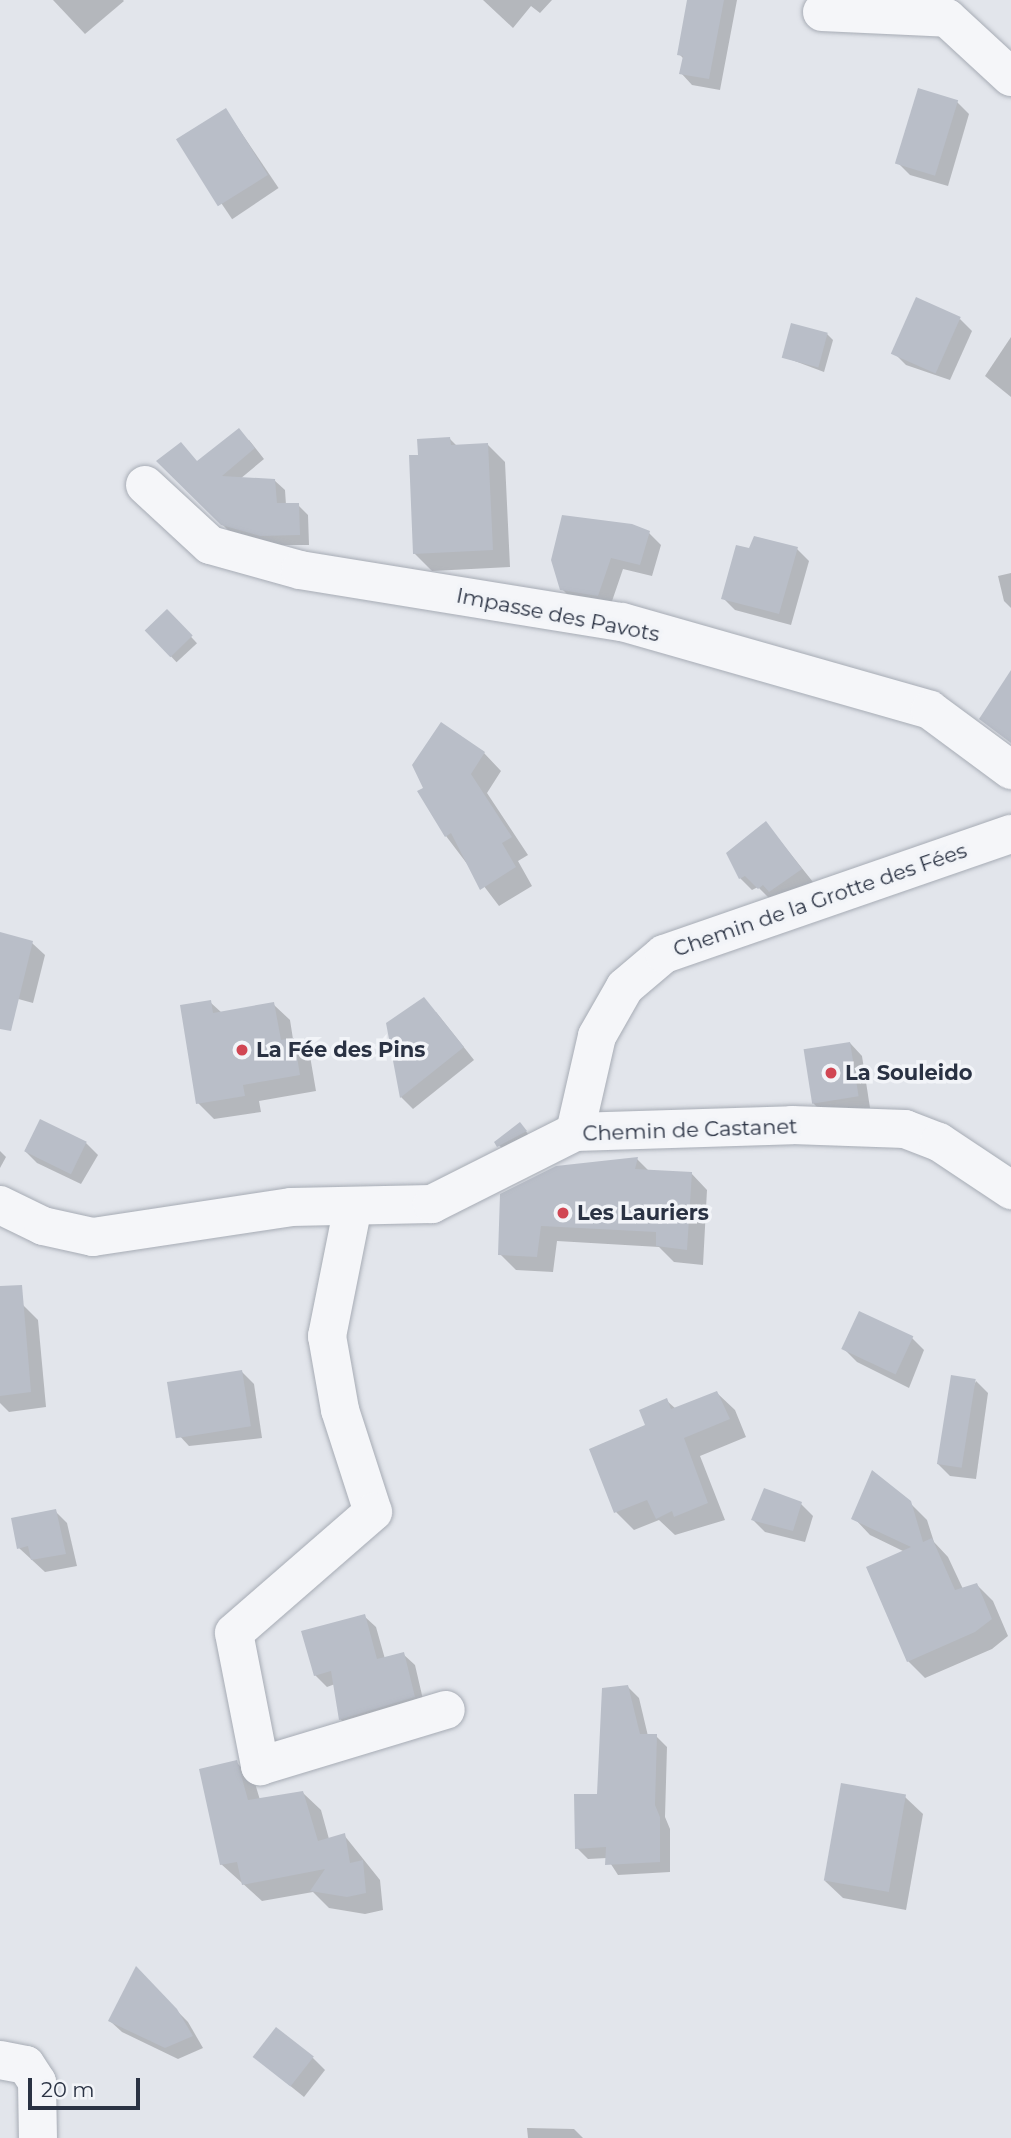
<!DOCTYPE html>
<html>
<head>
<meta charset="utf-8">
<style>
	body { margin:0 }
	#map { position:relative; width:1011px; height:2138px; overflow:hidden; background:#e2e5eb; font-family:Montserrat,sans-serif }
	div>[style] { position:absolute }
	.shadow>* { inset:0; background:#0003; transform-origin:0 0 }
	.building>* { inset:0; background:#b9bec8; transform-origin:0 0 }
	.roads { filter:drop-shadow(0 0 2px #a7acb5) drop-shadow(0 0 2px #a7acb5) }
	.street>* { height:38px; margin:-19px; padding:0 19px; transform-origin:19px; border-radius:19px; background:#f5f6f9 }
	.dots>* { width:19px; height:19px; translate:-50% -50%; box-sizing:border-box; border:4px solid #f2f4f8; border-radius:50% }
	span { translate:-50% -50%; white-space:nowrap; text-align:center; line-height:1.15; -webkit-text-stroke:7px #f2f4f8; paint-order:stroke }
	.street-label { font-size:21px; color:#2a3243 }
	.poi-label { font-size:21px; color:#2a3243; font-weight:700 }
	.left { translate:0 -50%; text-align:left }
	.scale { position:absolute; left:28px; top:2078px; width:112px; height:32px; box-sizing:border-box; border:4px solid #2a3243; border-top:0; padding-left:9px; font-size:21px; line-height:24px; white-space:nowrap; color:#2a3243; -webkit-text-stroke:5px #f2f4f8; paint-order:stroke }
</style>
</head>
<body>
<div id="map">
	<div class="shadow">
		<div style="clip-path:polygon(53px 0,123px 0,124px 1px,85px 34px)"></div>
		<div style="clip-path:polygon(483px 0,552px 0,540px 13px,531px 6px,513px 28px)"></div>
		<div style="clip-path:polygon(689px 0,737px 0,720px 90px,692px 85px,681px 73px,684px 59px,679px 54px)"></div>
		<div style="clip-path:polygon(957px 102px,969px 114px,948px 186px,910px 175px,898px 163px)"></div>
		<div style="left:226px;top:110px;width:94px;height:56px;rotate:56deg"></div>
		<div style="clip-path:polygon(960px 319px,972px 331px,950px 380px,906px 365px,894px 353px)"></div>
		<div style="clip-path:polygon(827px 334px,833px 340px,824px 372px,784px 357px)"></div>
		<div style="clip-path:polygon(1011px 337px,1011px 397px,985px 376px)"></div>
		<div style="clip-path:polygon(450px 439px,457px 446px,487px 444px,505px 462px,510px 567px,432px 571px,414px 553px,420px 457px)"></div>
		<div style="clip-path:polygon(249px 440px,264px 459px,240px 479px,274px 480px,285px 490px,286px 505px,298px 505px,308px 515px,309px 545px,271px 545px,233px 535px,159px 462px,197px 463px)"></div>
		<div style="clip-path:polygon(649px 533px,661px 545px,652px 576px,623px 569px,610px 607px,574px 601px,562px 589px)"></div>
		<div style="clip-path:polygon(797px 549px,809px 561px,791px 625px,735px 610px,723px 598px,750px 550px)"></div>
		<div style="clip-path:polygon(1011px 573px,1011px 608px,1004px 601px,998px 576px)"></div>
		<div style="left:167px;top:611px;width:44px;height:28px;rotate:47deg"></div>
		<div style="clip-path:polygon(484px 753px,501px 771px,487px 793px,528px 855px,518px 861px,532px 886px,499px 906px,446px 836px,425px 788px)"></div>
		<div style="clip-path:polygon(766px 823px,813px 882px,783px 903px,771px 900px,758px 887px,752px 890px,740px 878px)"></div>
		<div style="clip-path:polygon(0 934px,32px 943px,45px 955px,33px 1003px,0 994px)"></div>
		<div style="clip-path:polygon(210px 1002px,222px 1013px,273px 1004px,290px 1020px,293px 1039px,310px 1056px,316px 1091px,259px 1101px,261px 1112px,214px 1119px,198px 1103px)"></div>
		<div style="clip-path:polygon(436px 1012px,474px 1060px,413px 1109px,401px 1097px,388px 1024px)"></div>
		<div style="clip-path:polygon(850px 1043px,862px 1056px,870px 1108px,825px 1115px,813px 1103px)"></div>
		<div style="clip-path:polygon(40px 1121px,86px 1143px,98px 1155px,81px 1184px,37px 1163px,25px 1151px)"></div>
		<div style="clip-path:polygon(525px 1130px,531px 1138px,504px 1151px,499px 1145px)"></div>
		<div style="clip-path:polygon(0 1151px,6px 1157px,0 1168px)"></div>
		<div style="clip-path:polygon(637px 1159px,650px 1172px,691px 1173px,707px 1190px,703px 1265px,674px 1262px,659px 1247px,557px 1241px,553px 1272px,516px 1270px,500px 1254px)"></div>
		<div style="clip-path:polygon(23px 1305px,38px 1320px,46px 1407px,9px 1412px,0 1403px,0 1308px)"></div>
		<div style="clip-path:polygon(912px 1338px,924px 1350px,909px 1388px,857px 1362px,845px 1350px)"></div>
		<div style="clip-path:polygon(242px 1372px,254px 1384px,262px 1438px,189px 1446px,177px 1433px)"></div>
		<div style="clip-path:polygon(976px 1381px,988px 1393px,976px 1479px,950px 1476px,938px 1464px)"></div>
		<div style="clip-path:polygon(717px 1393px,735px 1410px,746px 1437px,700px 1456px,725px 1520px,675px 1535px,659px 1520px,634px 1530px,616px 1512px,647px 1426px,666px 1400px,676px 1409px)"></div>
		<div style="clip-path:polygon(910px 1503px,927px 1520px,934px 1542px,948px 1557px,963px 1589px,977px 1585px,993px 1601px,1008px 1636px,992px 1649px,925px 1678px,908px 1661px,905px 1552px,870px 1535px,854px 1518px)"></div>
		<div style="clip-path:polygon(801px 1504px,813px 1516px,805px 1542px,765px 1532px,753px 1520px)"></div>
		<div style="clip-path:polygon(55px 1511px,67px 1523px,77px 1566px,45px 1572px,19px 1548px)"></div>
		<div style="clip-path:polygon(364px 1616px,376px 1627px,385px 1659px,403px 1654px,415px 1665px,425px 1708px,352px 1730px,340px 1719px,335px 1684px,327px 1687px,315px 1675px)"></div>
		<div style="clip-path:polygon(628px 1687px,639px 1698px,648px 1736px,656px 1736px,667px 1747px,665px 1817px,670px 1829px,670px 1872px,618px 1875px,607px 1858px,588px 1859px,577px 1848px,599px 1796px)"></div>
		<div style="clip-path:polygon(236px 1762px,254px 1780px,260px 1800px,303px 1793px,321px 1810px,329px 1839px,344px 1835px,380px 1880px,383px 1910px,365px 1914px,329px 1908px,313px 1892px,262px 1901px,221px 1864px)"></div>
		<div style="clip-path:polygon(905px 1797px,923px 1814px,906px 1910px,843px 1898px,825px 1881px)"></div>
		<div style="clip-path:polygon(136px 1969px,188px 2022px,203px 2048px,178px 2059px,122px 2032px,110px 2021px)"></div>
		<div style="clip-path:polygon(313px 2058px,325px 2070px,304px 2097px,257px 2059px)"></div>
		<div style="clip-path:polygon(527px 2128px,574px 2129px,583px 2138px,528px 2138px)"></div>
	</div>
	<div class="building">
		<div style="clip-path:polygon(687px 0,724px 0,709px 79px,679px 74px,683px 56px,677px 55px)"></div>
		<div style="left:918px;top:88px;width:42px;height:79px;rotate:17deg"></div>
		<div style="left:226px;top:108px;width:79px;height:59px;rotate:58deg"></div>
		<div style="left:916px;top:297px;width:49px;height:62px;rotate:24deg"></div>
		<div style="left:791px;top:323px;width:38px;height:36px;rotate:15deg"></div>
		<div style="clip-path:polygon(239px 428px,255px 448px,222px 476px,275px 479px,277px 503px,299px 503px,300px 535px,260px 536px,221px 525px,156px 461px,181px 442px,197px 461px)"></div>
		<div style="clip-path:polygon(450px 437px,451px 445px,488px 443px,493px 550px,413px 554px,409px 455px,418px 455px,417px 439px)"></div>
		<div style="clip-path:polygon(562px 515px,632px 524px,650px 531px,640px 565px,611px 558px,598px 596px,560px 590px,551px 560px)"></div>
		<div style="clip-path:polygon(754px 536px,798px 547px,779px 614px,721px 599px,736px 545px,749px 548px)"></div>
		<div style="left:167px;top:609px;width:37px;height:31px;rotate:46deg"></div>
		<div style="clip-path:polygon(1011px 670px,1011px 743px,979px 719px)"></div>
		<div style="clip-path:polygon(441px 722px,485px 752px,471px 774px,512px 837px,502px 843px,516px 867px,480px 890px,451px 833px,445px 837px,417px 791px,423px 788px,412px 765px)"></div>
		<div style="clip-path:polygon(766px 821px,802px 869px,769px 892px,763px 885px,758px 889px,745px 876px,739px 879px,726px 853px)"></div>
		<div style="clip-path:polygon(0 932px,33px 941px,11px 1031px,0 1029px)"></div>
		<div style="clip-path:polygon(424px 997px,464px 1047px,400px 1098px,386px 1023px)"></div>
		<div style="clip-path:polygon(211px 1000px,213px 1013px,274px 1002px,281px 1040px,294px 1038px,300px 1075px,243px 1085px,245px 1096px,196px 1104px,180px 1005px)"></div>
		<div style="left:850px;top:1042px;width:55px;height:47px;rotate:81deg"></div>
		<div style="left:40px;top:1119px;width:52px;height:36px;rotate:26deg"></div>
		<div style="clip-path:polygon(520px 1122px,527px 1131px,497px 1147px,494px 1142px)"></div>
		<div style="clip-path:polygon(638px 1157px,635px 1169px,692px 1172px,687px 1250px,656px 1246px,656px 1232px,541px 1226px,537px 1257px,498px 1255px,500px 1194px,556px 1166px)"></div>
		<div style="clip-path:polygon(22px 1285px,31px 1392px,0 1396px,0 1286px)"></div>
		<div style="left:859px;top:1311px;width:60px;height:42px;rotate:25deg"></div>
		<div style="left:242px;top:1370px;width:57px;height:76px;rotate:81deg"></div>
		<div style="left:951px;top:1375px;width:25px;height:90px;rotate:9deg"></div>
		<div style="clip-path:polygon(717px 1391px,730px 1419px,684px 1438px,708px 1503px,674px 1517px,672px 1511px,656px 1519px,647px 1500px,614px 1513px,589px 1449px,645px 1425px,639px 1410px,667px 1398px,671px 1409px)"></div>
		<div style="clip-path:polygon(872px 1470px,911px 1501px,923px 1542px,932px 1538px,955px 1590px,977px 1583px,992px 1619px,975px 1632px,907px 1662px,866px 1567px,911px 1547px,851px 1519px)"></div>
		<div style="clip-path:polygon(764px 1488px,802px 1502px,793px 1531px,751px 1520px)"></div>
		<div style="clip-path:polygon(56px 1509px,66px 1554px,31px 1560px,28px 1546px,17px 1549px,11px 1518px)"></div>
		<div style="clip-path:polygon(365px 1614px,377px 1659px,404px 1652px,415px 1697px,339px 1720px,331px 1671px,314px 1676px,301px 1631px)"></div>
		<div style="clip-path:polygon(628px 1685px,640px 1734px,657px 1734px,655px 1805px,660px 1817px,660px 1862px,605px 1865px,606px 1847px,575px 1849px,574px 1794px,597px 1794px,602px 1688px)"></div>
		<div style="clip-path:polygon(237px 1760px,248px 1800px,303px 1791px,318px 1841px,345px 1833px,350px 1863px,363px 1860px,366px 1893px,347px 1897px,310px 1891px,325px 1869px,242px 1885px,237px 1862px,220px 1865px,199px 1769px)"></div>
		<div style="left:841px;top:1783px;width:66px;height:99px;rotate:10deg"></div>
		<div style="clip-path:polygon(136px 1966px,177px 2009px,193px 2036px,165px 2048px,108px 2021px)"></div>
		<div style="left:276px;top:2027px;width:48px;height:38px;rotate:38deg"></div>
	</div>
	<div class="roads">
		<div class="street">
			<div style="left:822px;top:12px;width:125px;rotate:2.7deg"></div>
			<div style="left:947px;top:18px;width:87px;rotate:42.7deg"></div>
			<div style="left:145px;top:485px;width:88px;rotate:42.7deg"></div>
			<div style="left:210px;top:545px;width:93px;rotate:15.5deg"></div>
			<div style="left:300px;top:570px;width:326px;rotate:9.2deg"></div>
			<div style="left:622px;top:622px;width:320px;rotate:15.9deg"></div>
			<div style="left:930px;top:710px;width:101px;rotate:36.5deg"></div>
			<div style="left:575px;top:1132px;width:98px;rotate:-77.1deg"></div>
			<div style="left:597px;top:1036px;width:56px;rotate:-60.3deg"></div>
			<div style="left:625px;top:987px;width:51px;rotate:-40.2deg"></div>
			<div style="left:664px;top:954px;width:367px;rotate:-19.1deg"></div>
			<div style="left:0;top:1205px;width:48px;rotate:26deg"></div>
			<div style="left:43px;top:1226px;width:51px;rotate:12.4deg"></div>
			<div style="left:93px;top:1237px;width:200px;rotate:-8.6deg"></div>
			<div style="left:291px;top:1207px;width:141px;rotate:-1.2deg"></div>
			<div style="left:432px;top:1204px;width:160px;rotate:-26.7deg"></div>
			<div style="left:575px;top:1132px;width:217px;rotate:-1.8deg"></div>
			<div style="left:792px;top:1125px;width:113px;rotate:2deg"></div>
			<div style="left:905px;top:1129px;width:36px;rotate:21deg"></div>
			<div style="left:939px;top:1142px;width:87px;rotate:33.7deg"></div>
			<div style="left:353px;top:1206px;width:133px;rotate:101.3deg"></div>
			<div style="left:327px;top:1336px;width:75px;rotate:80deg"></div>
			<div style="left:340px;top:1410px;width:107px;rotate:72.1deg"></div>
			<div style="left:373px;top:1512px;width:184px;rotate:139deg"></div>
			<div style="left:234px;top:1633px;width:136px;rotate:78.9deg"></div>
			<div style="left:260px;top:1766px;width:194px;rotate:-16.8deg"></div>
			<div style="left:0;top:2060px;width:26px;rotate:11deg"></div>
			<div style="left:26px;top:2065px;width:20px;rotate:57deg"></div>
			<div style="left:37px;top:2082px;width:56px;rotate:89deg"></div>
		</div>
	</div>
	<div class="dots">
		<div style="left:242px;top:1050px;background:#d14653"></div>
		<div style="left:831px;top:1073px;background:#d14653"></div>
		<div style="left:563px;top:1213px;background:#d14653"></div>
	</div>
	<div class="street-label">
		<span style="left:558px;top:615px;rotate:11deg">Impasse des Pavots</span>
		<span style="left:820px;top:900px;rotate:-19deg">Chemin de la Grotte des Fées</span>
		<span style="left:690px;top:1130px;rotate:-2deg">Chemin de Castanet</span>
	</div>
	<div class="poi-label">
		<span class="left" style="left:256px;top:1050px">La Fée des Pins</span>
		<span class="left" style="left:845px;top:1073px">La Souleido</span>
		<span class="left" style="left:577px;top:1213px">Les Lauriers</span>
	</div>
	<div class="scale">20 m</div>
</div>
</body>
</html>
